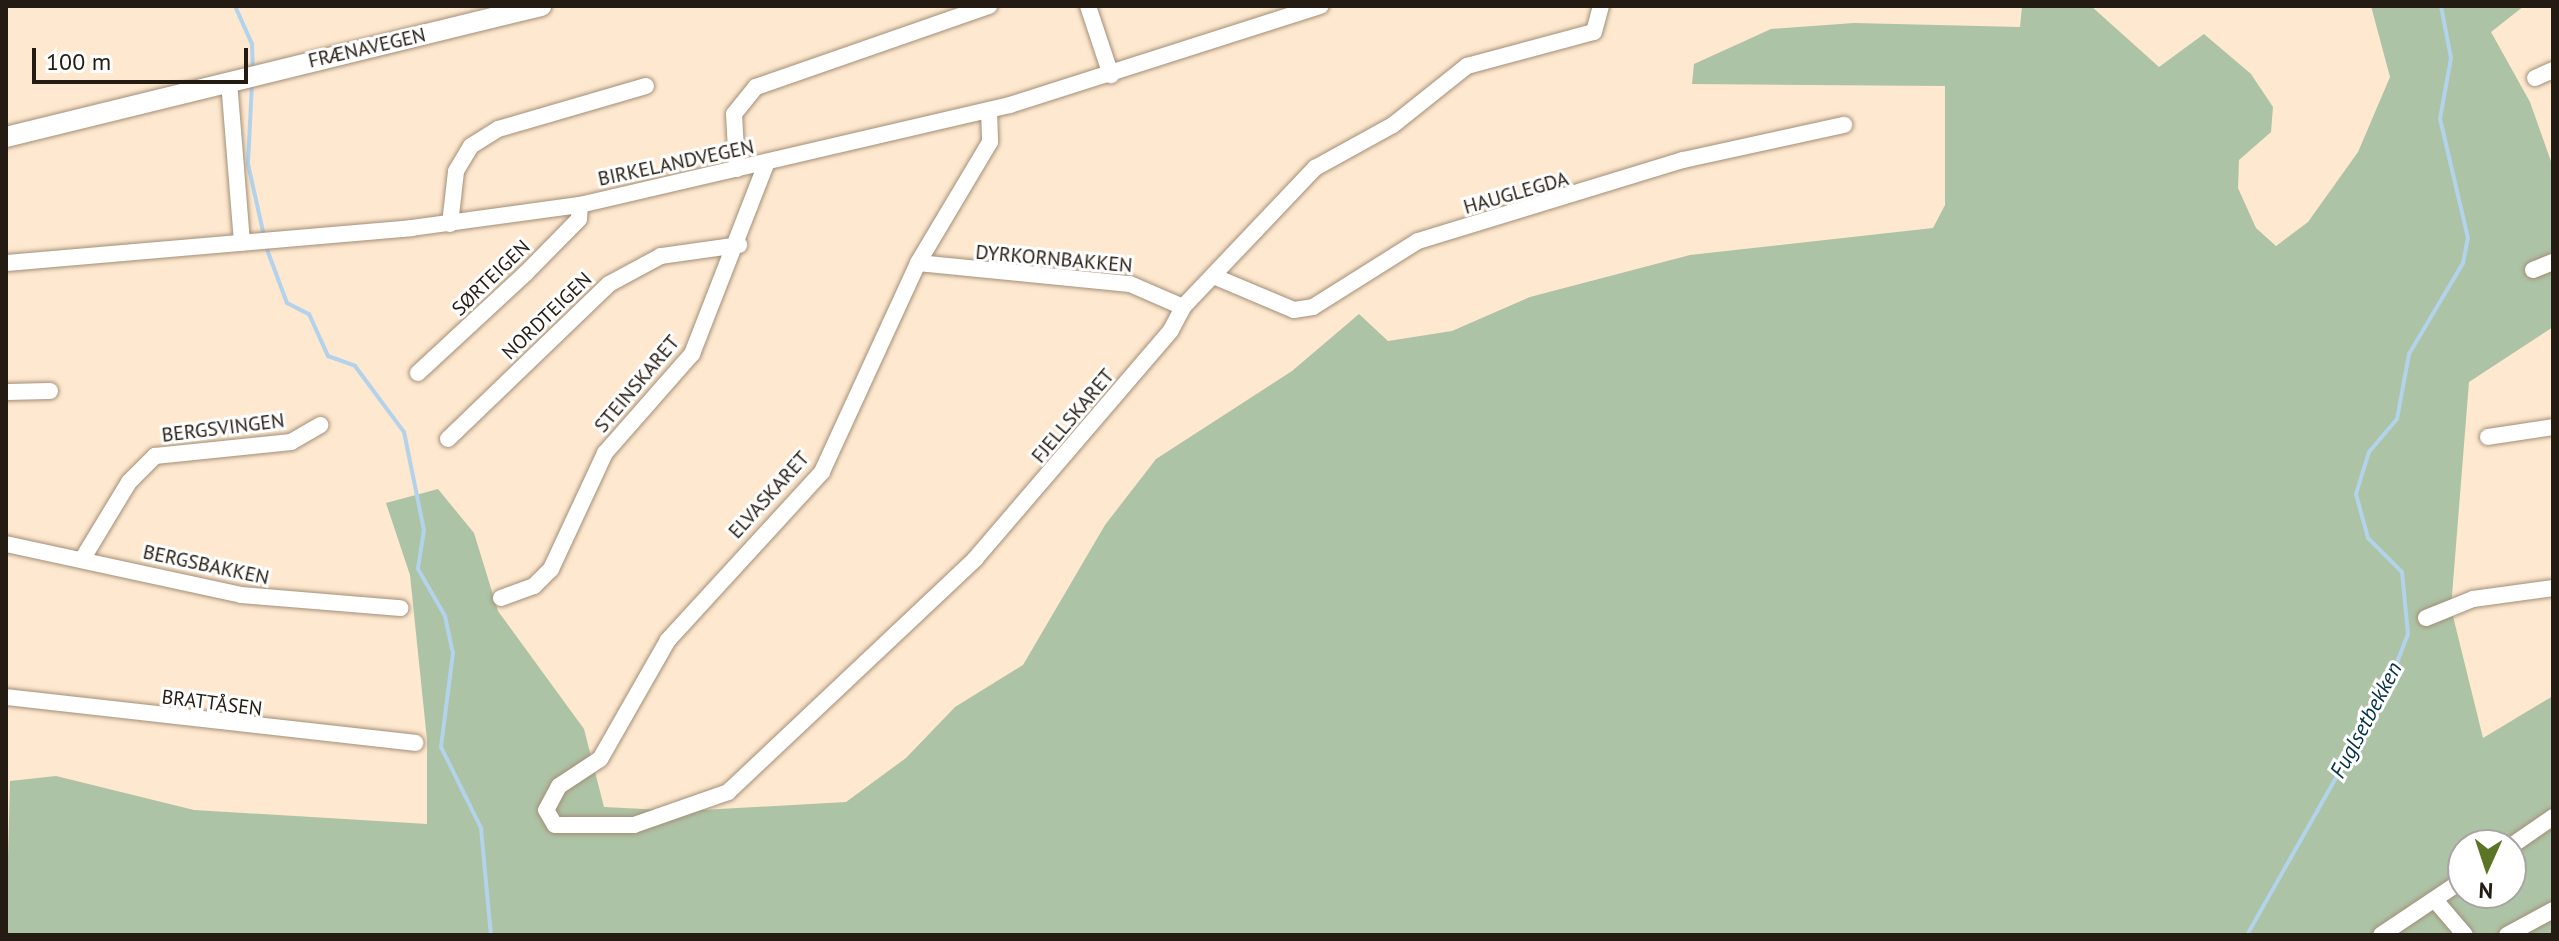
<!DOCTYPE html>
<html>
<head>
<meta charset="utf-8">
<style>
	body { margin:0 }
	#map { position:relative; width:2559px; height:941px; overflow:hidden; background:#fee8cf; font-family:"PT Sans",sans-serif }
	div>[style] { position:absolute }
	.forest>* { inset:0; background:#adc3a5 }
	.stream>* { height:4px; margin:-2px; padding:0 2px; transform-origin:2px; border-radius:2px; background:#b2d3eb }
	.roads { filter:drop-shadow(0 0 2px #a28e77) drop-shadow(0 0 2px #a28e77) }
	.minor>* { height:16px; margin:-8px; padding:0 8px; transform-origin:8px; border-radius:8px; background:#fff }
	.major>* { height:20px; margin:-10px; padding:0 10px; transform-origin:10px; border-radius:10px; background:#fff }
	span { translate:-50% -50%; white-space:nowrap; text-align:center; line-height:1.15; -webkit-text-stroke:6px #fff; paint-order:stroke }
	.street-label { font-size:20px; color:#241c13 }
	.water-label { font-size:22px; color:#022f46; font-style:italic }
	.frame { position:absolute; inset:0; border:8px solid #241c13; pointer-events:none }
	.north { position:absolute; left:2447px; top:829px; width:80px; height:80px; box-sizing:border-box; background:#fff; border:2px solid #a7a4a1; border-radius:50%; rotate:183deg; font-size:22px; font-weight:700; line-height:32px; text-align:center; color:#241c13 }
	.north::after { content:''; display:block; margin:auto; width:28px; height:36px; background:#5c7426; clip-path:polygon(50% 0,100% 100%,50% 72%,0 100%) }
	.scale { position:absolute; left:32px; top:48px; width:216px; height:36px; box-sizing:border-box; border:4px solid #241c13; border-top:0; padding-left:10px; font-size:24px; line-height:28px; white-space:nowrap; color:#241c13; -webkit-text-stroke:6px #fff; paint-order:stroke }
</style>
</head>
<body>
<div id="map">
	<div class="forest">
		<div style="clip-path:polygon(evenodd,2022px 6px,2091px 6px,2159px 67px,2204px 34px,2251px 74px,2273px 107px,2271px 132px,2239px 160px,2238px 188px,2256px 228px,2276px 246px,2308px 222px,2358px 152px,2390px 77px,2371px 6px,2524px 6px,2491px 32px,2530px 102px,2553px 167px,2553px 327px,2469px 382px,2451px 608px,2483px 738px,2553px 696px,2553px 935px,6px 935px,10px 781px,56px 776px,194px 810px,427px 824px,427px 740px,410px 575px,386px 503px,438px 489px,474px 533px,498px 611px,584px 729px,604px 807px,684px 811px,846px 802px,906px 758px,955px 707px,1023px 665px,1105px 525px,1156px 459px,1292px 371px,1359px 314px,1388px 341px,1452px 331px,1530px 297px,1690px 255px,1933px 228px,1945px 205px,1945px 86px,1692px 84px,1694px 64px,1771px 29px,1854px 23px,2020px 27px,2022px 6px,2463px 845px,2511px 845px,2511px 893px,2463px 893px,2463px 845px)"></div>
	</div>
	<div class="stream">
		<div style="left:235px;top:6px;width:42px;rotate:65.9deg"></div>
		<div style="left:252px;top:44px;width:27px;rotate:88deg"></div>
		<div style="left:252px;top:84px;width:80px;rotate:92.9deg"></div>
		<div style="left:248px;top:164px;width:74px;rotate:77.5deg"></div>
		<div style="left:265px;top:244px;width:63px;rotate:69.6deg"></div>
		<div style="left:287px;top:303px;width:25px;rotate:27deg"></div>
		<div style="left:309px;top:314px;width:46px;rotate:65.7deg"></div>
		<div style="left:328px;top:356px;width:29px;rotate:20deg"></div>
		<div style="left:355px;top:366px;width:82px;rotate:53.4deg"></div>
		<div style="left:404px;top:432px;width:100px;rotate:78.5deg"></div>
		<div style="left:424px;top:530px;width:39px;rotate:99deg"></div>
		<div style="left:418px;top:569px;width:54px;rotate:60.1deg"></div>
		<div style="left:445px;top:616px;width:38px;rotate:78deg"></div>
		<div style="left:453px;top:653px;width:95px;rotate:97.3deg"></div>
		<div style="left:441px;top:747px;width:90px;rotate:63.7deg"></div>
		<div style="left:481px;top:828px;width:107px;rotate:84.7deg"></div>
		<div style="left:2247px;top:935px;width:286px;rotate:-60.5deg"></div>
		<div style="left:2388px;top:686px;width:56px;rotate:-69deg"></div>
		<div style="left:2408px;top:634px;width:62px;rotate:-95.5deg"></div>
		<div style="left:2402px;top:572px;width:48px;rotate:-135deg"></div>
		<div style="left:2368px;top:538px;width:46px;rotate:-105.3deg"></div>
		<div style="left:2356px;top:494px;width:44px;rotate:-72.8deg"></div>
		<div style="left:2369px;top:452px;width:43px;rotate:-49.7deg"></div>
		<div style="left:2397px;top:419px;width:66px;rotate:-79.5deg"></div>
		<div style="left:2409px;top:354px;width:106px;rotate:-59.3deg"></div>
		<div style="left:2463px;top:263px;width:25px;rotate:-79deg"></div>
		<div style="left:2468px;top:238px;width:122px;rotate:-103.2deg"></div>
		<div style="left:2440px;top:119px;width:62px;rotate:-79.8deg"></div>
		<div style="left:2451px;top:58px;width:53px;rotate:-100.9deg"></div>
	</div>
	<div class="roads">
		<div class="minor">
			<div style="left:1088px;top:6px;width:73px;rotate:71.6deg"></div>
			<div style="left:2535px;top:78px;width:20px;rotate:-24deg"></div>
			<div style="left:229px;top:81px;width:162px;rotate:85.4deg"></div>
			<div style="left:989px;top:110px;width:32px;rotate:88deg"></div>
			<div style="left:990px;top:142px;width:141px;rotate:120.8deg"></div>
			<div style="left:918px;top:263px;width:230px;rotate:114.7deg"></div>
			<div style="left:822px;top:472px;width:228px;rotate:132.5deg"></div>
			<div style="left:668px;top:640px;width:137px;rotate:119.7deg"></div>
			<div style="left:600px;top:759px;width:49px;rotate:146.6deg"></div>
			<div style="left:559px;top:786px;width:27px;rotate:118deg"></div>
			<div style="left:546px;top:810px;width:17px;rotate:59deg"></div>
			<div style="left:555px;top:825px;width:79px"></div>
			<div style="left:634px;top:825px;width:100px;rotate:-19.3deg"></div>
			<div style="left:728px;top:792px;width:340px;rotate:-43.3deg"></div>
			<div style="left:975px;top:559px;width:301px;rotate:-49.4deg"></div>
			<div style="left:1171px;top:330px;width:26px;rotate:-62deg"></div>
			<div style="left:1183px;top:307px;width:192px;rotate:-46.5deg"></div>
			<div style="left:1315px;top:168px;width:89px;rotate:-28.9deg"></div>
			<div style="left:1393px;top:125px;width:95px;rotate:-38.6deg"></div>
			<div style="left:1467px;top:66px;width:131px;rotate:-15deg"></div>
			<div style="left:1594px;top:32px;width:27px;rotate:-75deg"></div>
			<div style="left:737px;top:169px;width:55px;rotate:-93.1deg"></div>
			<div style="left:734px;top:114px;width:35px;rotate:-51deg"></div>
			<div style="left:756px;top:87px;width:247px;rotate:-19.2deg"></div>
			<div style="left:450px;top:224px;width:53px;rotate:-83.5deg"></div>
			<div style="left:456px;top:171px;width:29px;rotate:-59deg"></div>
			<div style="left:471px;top:146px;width:32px;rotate:-32deg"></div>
			<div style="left:498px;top:129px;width:154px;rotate:-16.2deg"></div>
			<div style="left:6px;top:263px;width:407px;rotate:-4.9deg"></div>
			<div style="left:411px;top:228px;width:171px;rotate:-7.8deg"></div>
			<div style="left:580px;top:205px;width:441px;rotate:-13.1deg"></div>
			<div style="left:1010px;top:105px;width:326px;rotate:-17.7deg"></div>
			<div style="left:918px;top:263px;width:213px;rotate:5.7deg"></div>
			<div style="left:1130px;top:284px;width:58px;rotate:23.5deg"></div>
			<div style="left:2533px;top:270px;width:22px;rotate:-22deg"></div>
			<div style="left:1218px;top:278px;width:82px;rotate:22.8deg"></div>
			<div style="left:1294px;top:310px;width:19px;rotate:-9deg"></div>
			<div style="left:1313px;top:307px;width:124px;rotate:-32.2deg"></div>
			<div style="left:1418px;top:241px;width:277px;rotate:-17deg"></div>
			<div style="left:1683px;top:160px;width:165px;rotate:-12.3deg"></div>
			<div style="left:418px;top:373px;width:146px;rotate:-42.8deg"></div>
			<div style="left:525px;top:274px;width:77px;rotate:-45.5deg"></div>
			<div style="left:579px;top:219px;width:14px;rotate:-86deg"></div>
			<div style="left:6px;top:392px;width:44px;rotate:-1.3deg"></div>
			<div style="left:2488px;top:437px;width:66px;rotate:-8.7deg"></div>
			<div style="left:448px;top:439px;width:223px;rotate:-43.9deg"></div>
			<div style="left:609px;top:284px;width:59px;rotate:-28.3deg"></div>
			<div style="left:661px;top:256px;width:79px;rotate:-8deg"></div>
			<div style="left:6px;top:544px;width:240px;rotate:12.2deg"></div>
			<div style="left:241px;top:595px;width:160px;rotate:4.7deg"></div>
			<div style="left:83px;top:558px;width:89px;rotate:-58.8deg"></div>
			<div style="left:129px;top:482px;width:37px;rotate:-45deg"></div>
			<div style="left:155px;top:456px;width:137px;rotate:-5.9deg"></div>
			<div style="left:291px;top:442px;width:34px;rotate:-30deg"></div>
			<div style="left:501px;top:598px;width:35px;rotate:-20deg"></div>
			<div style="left:534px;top:586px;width:24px;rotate:-45deg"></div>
			<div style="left:551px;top:569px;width:128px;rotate:-65deg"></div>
			<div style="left:605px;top:453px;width:132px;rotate:-48.7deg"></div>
			<div style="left:692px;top:354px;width:204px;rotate:-68.7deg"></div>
			<div style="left:2426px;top:618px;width:51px;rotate:-22deg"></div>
			<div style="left:2473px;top:599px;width:81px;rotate:-7.8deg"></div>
			<div style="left:6px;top:697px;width:412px;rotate:6.4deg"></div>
			<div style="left:2511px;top:846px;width:51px;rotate:-34.6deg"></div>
			<div style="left:2435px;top:900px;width:46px;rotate:49.4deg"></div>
			<div style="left:2381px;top:935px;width:99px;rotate:-33.9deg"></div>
			<div style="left:2507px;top:935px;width:52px;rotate:-28.5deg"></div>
		</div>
		<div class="major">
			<div style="left:6px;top:137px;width:551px;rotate:-13.76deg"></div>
		</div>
	</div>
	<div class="street-label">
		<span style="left:367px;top:48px;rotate:-13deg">FRÆNAVEGEN</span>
		<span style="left:676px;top:163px;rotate:-12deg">BIRKELANDVEGEN</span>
		<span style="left:1516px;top:193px;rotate:-16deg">HAUGLEGDA</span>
		<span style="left:1054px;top:259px;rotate:5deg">DYRKORNBAKKEN</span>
		<span style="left:491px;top:278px;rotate:-44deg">SØRTEIGEN</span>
		<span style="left:547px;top:316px;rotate:-44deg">NORDTEIGEN</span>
		<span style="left:637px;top:384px;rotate:-50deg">STEINSKARET</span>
		<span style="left:1073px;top:416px;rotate:-50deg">FJELLSKARET</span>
		<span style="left:223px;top:428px;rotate:-7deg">BERGSVINGEN</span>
		<span style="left:769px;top:495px;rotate:-48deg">ELVASKARET</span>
		<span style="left:206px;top:565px;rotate:12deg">BERGSBAKKEN</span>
		<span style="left:212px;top:703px;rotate:7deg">BRATTÅSEN</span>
	</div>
	<div class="water-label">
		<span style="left:2366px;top:720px;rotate:-62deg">Fuglsetbekken</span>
	</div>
	<div class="frame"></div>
	<div class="north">N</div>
	<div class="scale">100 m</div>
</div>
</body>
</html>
